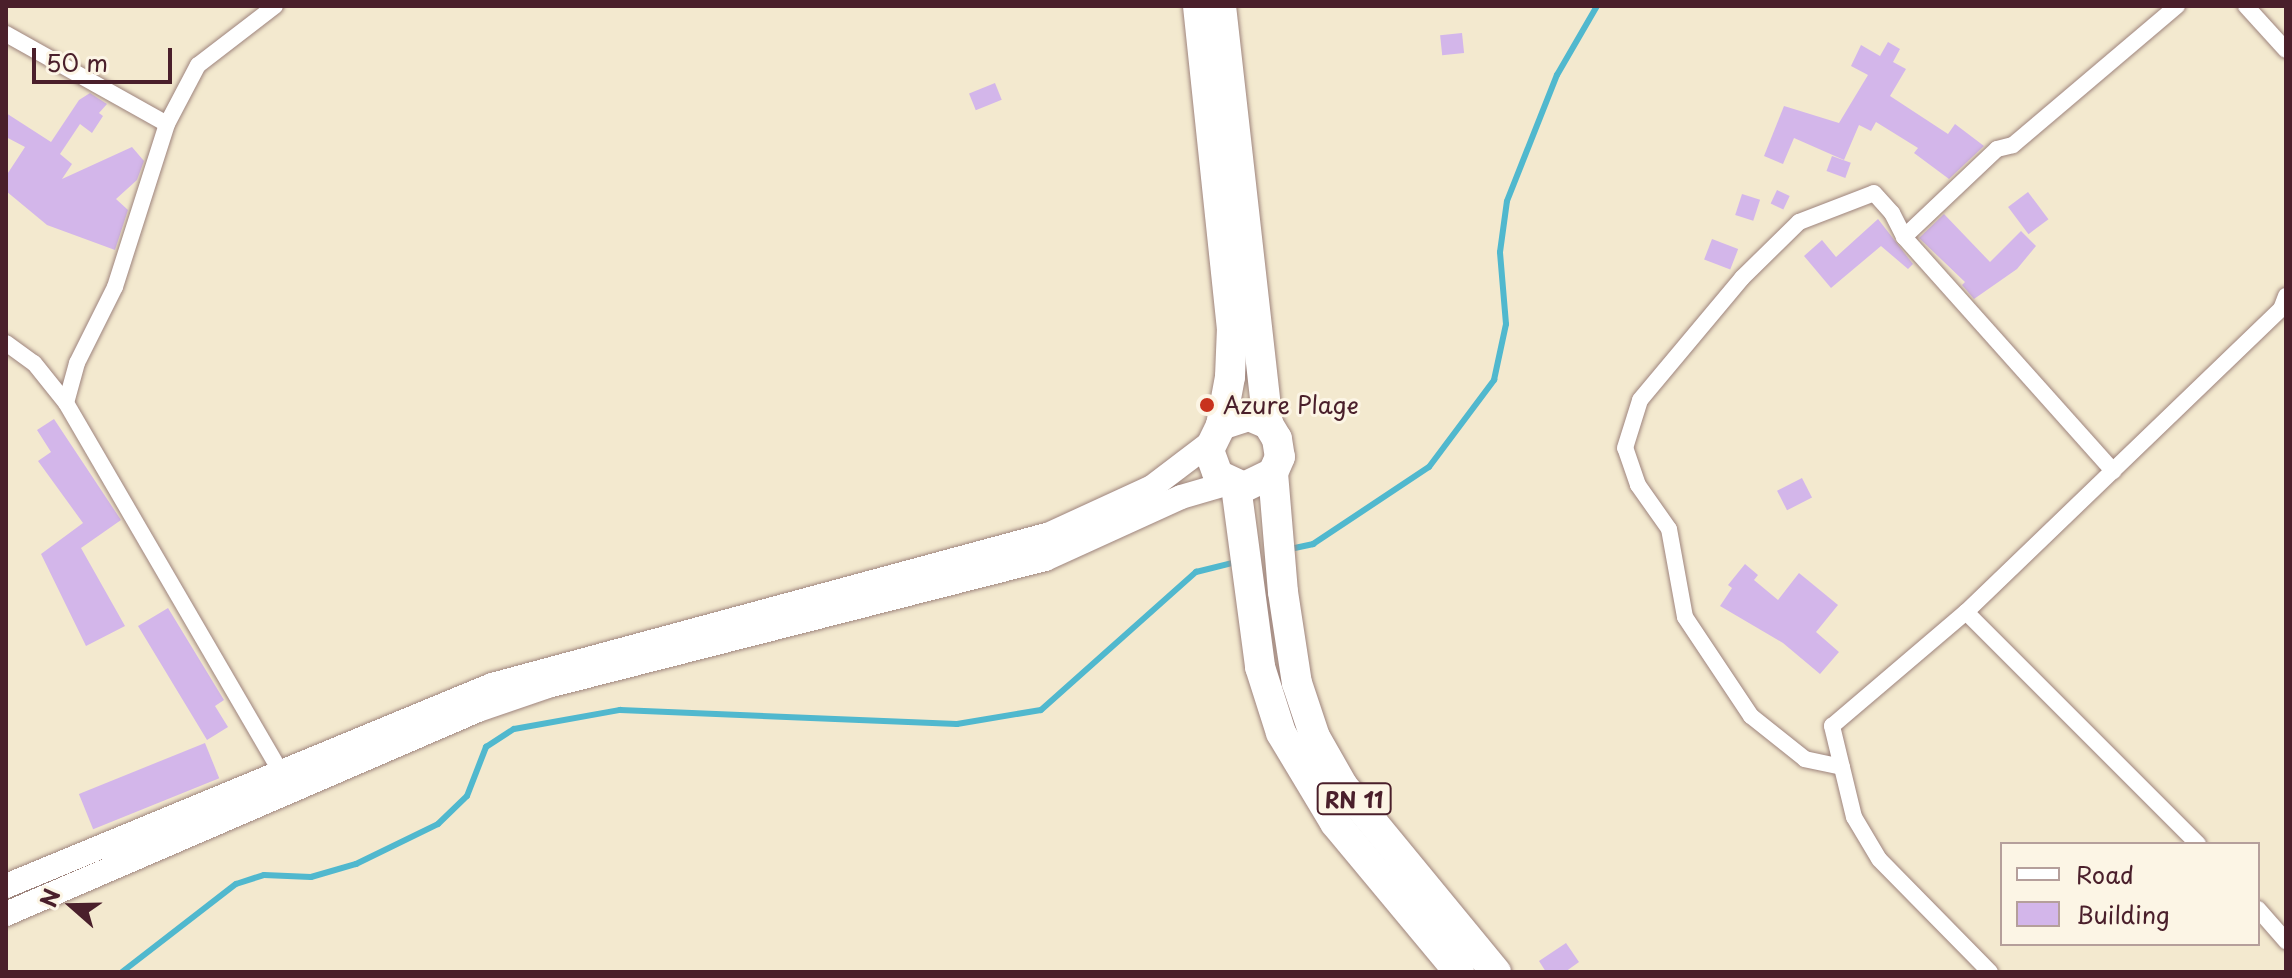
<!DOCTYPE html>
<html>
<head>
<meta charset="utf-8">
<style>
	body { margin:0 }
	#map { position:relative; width:2292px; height:978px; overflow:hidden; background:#f3e9cf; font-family:"Playpen Sans",sans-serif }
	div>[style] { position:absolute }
	.stream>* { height:6px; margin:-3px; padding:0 3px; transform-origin:3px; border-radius:3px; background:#50b8ce }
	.building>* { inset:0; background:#d3b6ea; transform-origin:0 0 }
	.roads { filter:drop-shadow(0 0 2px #9e847d) drop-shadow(0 0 2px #9e847d) }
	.street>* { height:16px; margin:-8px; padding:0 8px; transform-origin:8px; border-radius:8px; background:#fff }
	.secondary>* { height:24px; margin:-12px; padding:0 12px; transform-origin:12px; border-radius:12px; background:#fff }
	.highway>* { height:30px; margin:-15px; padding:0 15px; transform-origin:15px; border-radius:15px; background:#fff }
	.dots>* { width:22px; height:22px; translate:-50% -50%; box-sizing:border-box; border:4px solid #fcf5e5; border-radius:50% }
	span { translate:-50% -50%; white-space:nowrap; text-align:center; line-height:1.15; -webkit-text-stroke:6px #fcf5e5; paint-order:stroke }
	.shield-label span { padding:2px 6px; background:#fcf5e5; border:2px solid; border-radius:6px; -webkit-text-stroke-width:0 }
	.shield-label { font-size:22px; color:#4a1f2b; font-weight:700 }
	.poi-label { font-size:24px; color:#4a1f2b }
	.left { translate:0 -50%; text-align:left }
	.frame { position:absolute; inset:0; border:8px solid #4a1f2b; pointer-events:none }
	.legend { position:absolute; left:2000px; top:842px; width:260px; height:104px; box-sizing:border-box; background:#fcf5e5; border:2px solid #b59f9b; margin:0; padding:10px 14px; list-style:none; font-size:24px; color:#4a1f2b }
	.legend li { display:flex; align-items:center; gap:16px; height:40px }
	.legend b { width:40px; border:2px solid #b59f9b }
	.north { position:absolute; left:32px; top:866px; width:80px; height:80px; -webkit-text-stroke:6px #fcf5e5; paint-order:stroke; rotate:290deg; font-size:22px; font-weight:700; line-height:32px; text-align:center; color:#4a1f2b }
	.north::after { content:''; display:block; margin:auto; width:28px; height:36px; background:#4a1f2b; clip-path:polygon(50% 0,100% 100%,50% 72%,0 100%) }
	.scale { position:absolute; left:32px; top:48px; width:140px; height:36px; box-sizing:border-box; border:4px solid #4a1f2b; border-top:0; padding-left:10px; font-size:24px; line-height:28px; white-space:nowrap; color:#4a1f2b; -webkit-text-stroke:6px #fcf5e5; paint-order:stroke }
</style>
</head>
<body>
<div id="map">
	<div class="stream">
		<div style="left:1290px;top:549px;width:24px;rotate:-12deg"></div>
		<div style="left:1313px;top:544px;width:139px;rotate:-33.6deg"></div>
		<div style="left:1429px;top:467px;width:109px;rotate:-53.2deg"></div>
		<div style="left:1494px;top:380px;width:57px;rotate:-77.9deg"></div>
		<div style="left:1506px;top:324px;width:72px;rotate:-94.8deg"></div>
		<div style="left:1500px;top:252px;width:51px;rotate:-82.2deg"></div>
		<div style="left:1507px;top:201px;width:136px;rotate:-68.4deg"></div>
		<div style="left:1557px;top:75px;width:80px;rotate:-59.9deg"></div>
		<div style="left:122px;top:972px;width:144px;rotate:-37.7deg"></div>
		<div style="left:236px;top:884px;width:29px;rotate:-18deg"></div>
		<div style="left:264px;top:875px;width:47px;rotate:2.4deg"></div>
		<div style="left:311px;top:877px;width:47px;rotate:-16.1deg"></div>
		<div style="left:356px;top:864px;width:91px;rotate:-26deg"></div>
		<div style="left:438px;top:824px;width:40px;rotate:-44deg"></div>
		<div style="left:467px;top:796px;width:53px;rotate:-68.8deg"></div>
		<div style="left:486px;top:747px;width:33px;rotate:-33deg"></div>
		<div style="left:514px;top:729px;width:108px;rotate:-10.2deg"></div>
		<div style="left:620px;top:710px;width:337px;rotate:2.4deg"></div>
		<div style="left:957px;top:724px;width:85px;rotate:-9.5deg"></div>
		<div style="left:1041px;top:710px;width:208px;rotate:-41.7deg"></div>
		<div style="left:1196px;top:572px;width:41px;rotate:-14deg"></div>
	</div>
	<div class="building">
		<div style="left:1462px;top:33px;width:20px;height:22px;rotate:84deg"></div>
		<div style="clip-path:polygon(1888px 42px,1900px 49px,1893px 62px,1906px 69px,1890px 96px,1948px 134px,1955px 124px,1984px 146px,1949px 179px,1914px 153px,1918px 148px,1876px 122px,1871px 131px,1859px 125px,1844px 160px,1794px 138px,1783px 164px,1764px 156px,1784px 106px,1839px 123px,1868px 75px,1851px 66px,1861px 45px,1880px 56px)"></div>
		<div style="left:995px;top:83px;width:18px;height:28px;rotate:68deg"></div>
		<div style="clip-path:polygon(90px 93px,107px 104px,99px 113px,103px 116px,92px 133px,80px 124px,60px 154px,72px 164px,62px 179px,132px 147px,144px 161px,137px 180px,116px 199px,128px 210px,115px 250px,47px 225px,6px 191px,6px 176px,25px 147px,6px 137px,6px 113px,51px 142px,79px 100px)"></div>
		<div style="left:1832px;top:156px;width:20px;height:16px;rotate:20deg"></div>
		<div style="left:1777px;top:190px;width:14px;height:15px;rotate:25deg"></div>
		<div style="left:2028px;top:192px;width:34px;height:25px;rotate:53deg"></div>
		<div style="left:1742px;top:194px;width:19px;height:22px;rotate:18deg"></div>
		<div style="clip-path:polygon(1944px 214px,1990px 262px,2021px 231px,2036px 246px,2017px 269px,1974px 299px,1962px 285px,1965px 282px,1919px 238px)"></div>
		<div style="clip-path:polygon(1878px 219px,1913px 264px,1908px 269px,1881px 246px,1831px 288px,1804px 256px,1822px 240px,1836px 257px)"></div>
		<div style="left:1712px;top:239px;width:28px;height:22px;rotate:21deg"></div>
		<div style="clip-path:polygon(54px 419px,121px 520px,81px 548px,125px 626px,86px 646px,41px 554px,83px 523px,38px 461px,51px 452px,37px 430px)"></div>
		<div style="left:1802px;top:478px;width:22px;height:28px;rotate:63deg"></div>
		<div style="clip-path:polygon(1745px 564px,1758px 575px,1754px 580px,1778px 600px,1799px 573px,1838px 605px,1816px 632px,1839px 652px,1820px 674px,1783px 643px,1720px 606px,1732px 588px,1728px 585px)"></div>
		<div style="clip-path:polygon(168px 608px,224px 700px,215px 706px,228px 727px,207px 740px,138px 626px)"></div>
		<div style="left:205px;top:743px;width:38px;height:136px;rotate:68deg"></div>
		<div style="clip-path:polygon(1566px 943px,1579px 962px,1565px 972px,1546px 972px,1539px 961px)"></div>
	</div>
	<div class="roads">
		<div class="street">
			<div style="left:275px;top:6px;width:97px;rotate:142.5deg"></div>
			<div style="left:198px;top:65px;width:67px;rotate:117.7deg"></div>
			<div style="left:167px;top:124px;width:171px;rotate:107.7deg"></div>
			<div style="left:115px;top:287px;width:85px;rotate:116.6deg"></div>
			<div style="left:77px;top:363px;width:41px;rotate:105.4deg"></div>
			<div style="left:66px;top:403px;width:428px;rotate:59.8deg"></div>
			<div style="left:2246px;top:6px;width:59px;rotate:47.7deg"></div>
			<div style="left:6px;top:34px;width:184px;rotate:29.2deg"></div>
			<div style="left:1904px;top:237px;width:128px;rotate:-43.4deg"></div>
			<div style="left:1997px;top:149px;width:16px;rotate:-14deg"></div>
			<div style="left:2013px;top:145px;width:215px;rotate:-40.3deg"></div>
			<div style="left:6px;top:343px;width:34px;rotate:36deg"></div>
			<div style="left:34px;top:363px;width:51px;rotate:51.3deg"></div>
			<div style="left:1966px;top:612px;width:328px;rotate:45deg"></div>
			<div style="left:1842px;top:767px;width:38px;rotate:-168deg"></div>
			<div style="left:1805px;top:759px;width:69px;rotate:-141.5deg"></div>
			<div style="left:1751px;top:716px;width:119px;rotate:-123.7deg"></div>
			<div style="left:1685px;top:617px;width:89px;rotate:-100.3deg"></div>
			<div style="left:1669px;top:529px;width:54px;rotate:-125.2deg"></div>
			<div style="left:1638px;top:485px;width:39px;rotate:-109deg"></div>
			<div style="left:1625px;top:448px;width:50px;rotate:-72.6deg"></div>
			<div style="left:1640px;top:400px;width:159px;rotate:-50.1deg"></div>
			<div style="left:1742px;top:278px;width:80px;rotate:-44.5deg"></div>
			<div style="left:1799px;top:222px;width:80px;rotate:-21.1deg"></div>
			<div style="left:1874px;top:193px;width:27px;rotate:48deg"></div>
			<div style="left:1892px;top:213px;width:27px;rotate:63deg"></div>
			<div style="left:1904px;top:237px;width:314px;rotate:48.2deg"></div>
			<div style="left:2258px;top:909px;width:43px;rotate:48.8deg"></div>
			<div style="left:1990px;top:972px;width:158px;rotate:-134.5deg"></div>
			<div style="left:1879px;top:859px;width:49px;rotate:-120.8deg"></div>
			<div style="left:1854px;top:817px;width:94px;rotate:-103.6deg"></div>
			<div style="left:1832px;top:726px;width:176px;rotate:-40.4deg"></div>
			<div style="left:1966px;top:612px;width:437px;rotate:-43.9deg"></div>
			<div style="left:2281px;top:309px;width:14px;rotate:-69deg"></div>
		</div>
		<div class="secondary">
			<div style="left:6px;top:886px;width:526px;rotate:-22.47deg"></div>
			<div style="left:492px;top:685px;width:578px;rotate:-15.14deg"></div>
			<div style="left:1050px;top:534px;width:112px;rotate:-24.7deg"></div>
			<div style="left:1152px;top:487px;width:73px;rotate:-37.2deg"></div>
			<div style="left:6px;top:914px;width:514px;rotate:-23.37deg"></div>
			<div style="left:478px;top:710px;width:74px;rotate:-18.9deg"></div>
			<div style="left:548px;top:686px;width:513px;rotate:-14.33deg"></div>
			<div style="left:1045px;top:559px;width:149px;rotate:-24.5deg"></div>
			<div style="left:1181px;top:497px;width:50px;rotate:-16.3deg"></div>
		</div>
		<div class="highway">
			<div style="left:1198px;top:6px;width:323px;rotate:84deg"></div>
			<div style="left:1232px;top:327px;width:50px;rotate:92.3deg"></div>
			<div style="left:1230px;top:377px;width:49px;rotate:100.6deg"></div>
			<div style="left:1221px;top:6px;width:421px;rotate:83.6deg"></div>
			<div style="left:1273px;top:473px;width:32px;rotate:154deg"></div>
			<div style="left:1244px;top:487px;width:29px;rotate:-155deg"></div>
			<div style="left:1218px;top:475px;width:27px;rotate:-110deg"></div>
			<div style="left:1209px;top:450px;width:28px;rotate:-64deg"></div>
			<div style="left:1221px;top:425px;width:29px;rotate:-18deg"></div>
			<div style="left:1249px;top:416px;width:21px;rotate:23deg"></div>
			<div style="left:1268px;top:424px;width:17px;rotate:59deg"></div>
			<div style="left:1277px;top:439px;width:18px;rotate:81deg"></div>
			<div style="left:1280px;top:457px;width:17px;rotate:114deg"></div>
			<div style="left:1273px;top:473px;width:119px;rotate:85.2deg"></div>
			<div style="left:1283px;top:592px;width:92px;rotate:81.3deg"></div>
			<div style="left:1297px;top:683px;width:57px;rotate:71.6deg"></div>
			<div style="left:1315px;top:737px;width:56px;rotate:60.3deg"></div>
			<div style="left:1343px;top:786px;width:241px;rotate:50.6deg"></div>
			<div style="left:1236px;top:486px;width:183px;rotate:82.4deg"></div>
			<div style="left:1260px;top:667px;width:69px;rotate:72.3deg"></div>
			<div style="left:1281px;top:733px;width:105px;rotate:59deg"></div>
			<div style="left:1335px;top:823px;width:194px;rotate:50.2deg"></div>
		</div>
	</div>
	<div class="dots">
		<div style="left:1207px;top:405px;background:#c8321e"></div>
	</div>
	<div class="shield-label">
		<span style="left:1354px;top:799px">RN 11</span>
	</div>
	<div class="poi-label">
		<span class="left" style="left:1223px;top:405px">Azure Plage</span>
	</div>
	<div class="frame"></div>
	<ul class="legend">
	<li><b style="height:10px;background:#fff"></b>Road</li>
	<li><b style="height:22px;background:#d3b6ea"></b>Building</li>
	</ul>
	<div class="north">N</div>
	<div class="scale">50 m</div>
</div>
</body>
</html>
